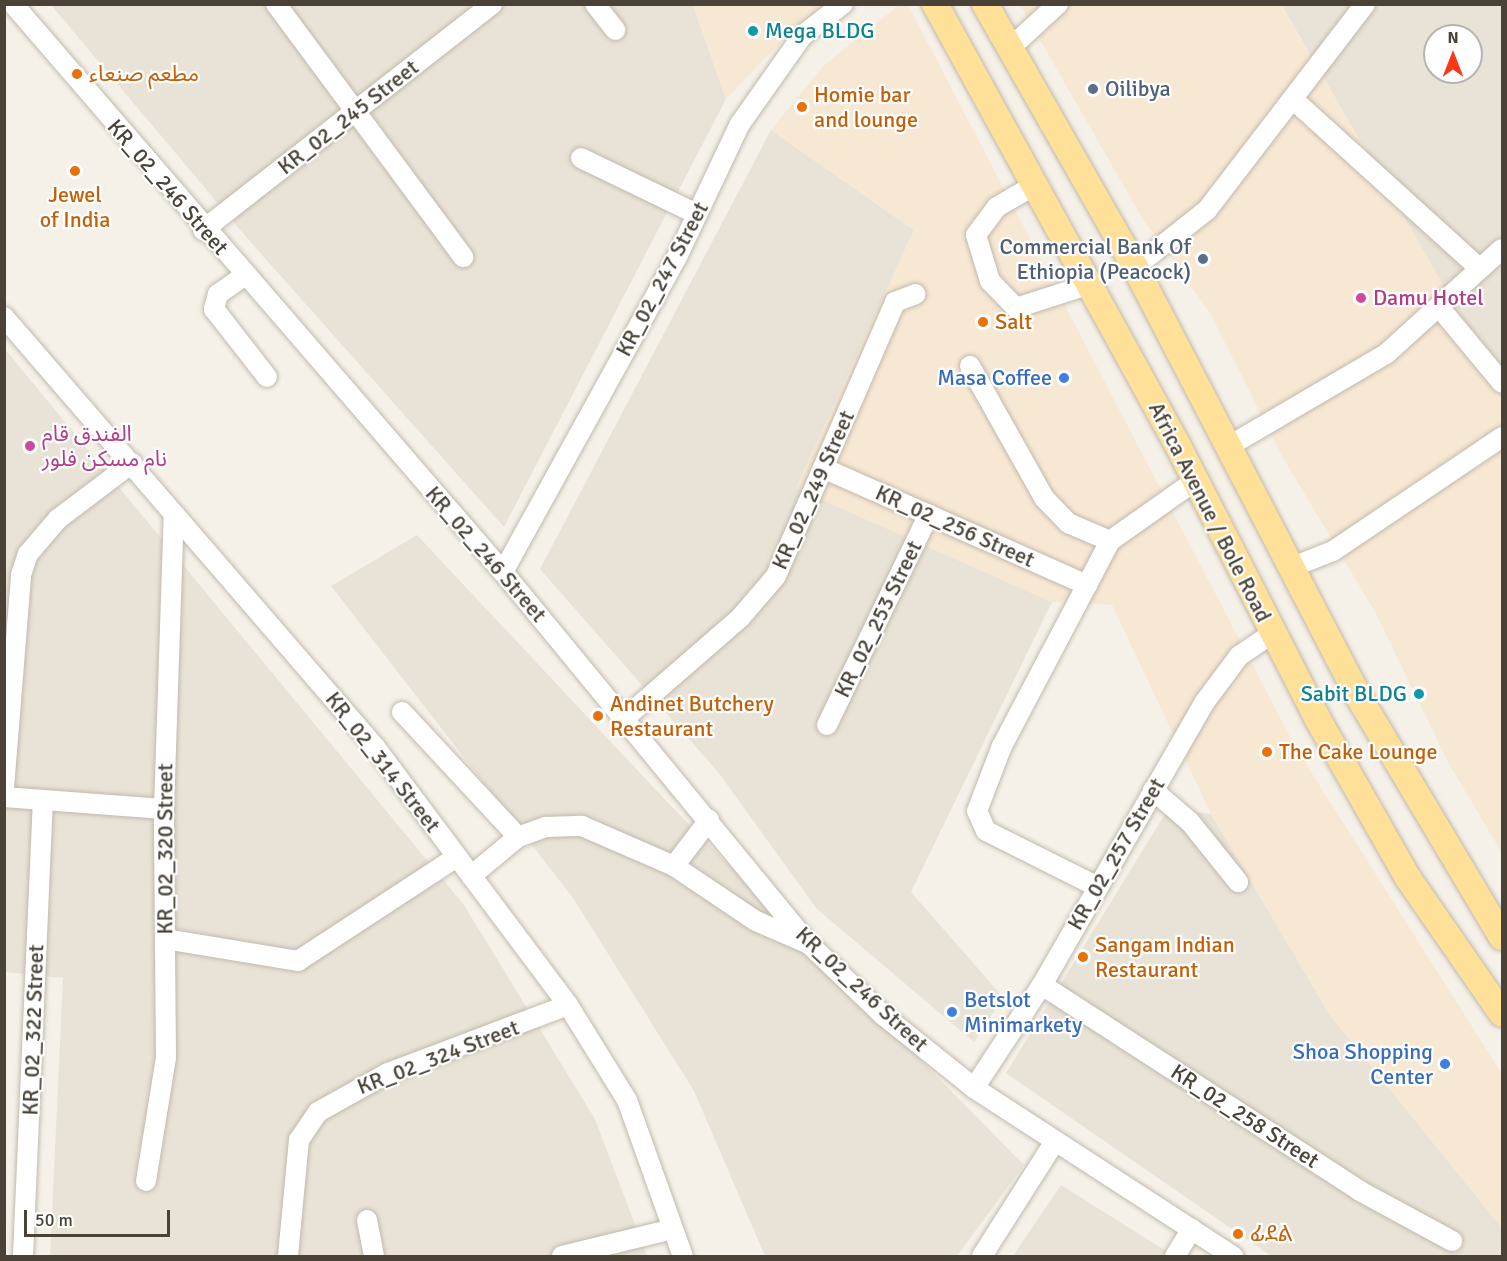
<!DOCTYPE html>
<html>
<head>
<meta charset="utf-8">
<style>
	body { margin:0 }
	#map { position:relative; width:1507px; height:1261px; overflow:hidden; background:#f5f1e9; font-family:Signika,"Noto Sans Arabic","Noto Sans Ethiopic",sans-serif }
	div>[style] { position:absolute }
	.residential>* { inset:0; background:#e9e3d7 }
	.commercial>* { inset:0; background:#f7e8d4 }
	.roads { filter:drop-shadow(0 0 2px #c1b9ab) drop-shadow(0 0 2px #c1b9ab) }
	.minor>* { height:20px; margin:-10px; padding:0 10px; transform-origin:10px; border-radius:10px; background:#fff }
	.major>* { height:26px; margin:-13px; padding:0 13px; transform-origin:13px; border-radius:13px; background:#ffe099 }
	.dots>* { width:16px; height:16px; translate:-50% -50%; box-sizing:border-box; border:3px solid #fff; border-radius:50% }
	span { translate:-50% -50%; white-space:nowrap; text-align:center; line-height:1.15; -webkit-text-stroke:4.5px #fff; paint-order:stroke }
	.culture-label { font-size:22px; color:#0d838f }
	.left { translate:0 -50%; text-align:left }
	.right { translate:-100% -50%; text-align:right }
	.food-label { font-size:22px; color:#c56008 }
	.service-label { font-size:22px; color:#4e5e75 }
	.street-label { font-size:22px; color:#4a4237 }
	.hotel-label { font-size:22px; color:#b23c85 }
	.shop-label { font-size:22px; color:#366cbe }
	.frame { position:absolute; inset:0; border:6px solid #4a4237; pointer-events:none }
	.north { position:absolute; left:1423px; top:24px; width:60px; height:60px; box-sizing:border-box; background:#fff; border:2px solid #b7b3af; border-radius:50%; rotate:0deg; font-size:16px; font-weight:700; line-height:24px; text-align:center; color:#4a4237 }
	.north::after { content:''; display:block; margin:auto; width:21px; height:27px; background:#ff3617; clip-path:polygon(50% 0,100% 100%,50% 72%,0 100%) }
	.scale { position:absolute; left:24px; top:1210px; width:146px; height:27px; box-sizing:border-box; border:3px solid #4a4237; border-top:0; padding-left:8px; font-size:18px; line-height:21px; white-space:nowrap; color:#4a4237; -webkit-text-stroke:4px #fff; paint-order:stroke }
</style>
</head>
<body>
<div id="map">
	<div class="residential">
		<div style="clip-path:polygon(evenodd,1281px 4px,1502px 5px,1502px 243px,1444px 287px,1281px 4px,1435px 36px,1471px 36px,1471px 72px,1435px 72px,1435px 36px)"></div>
		<div style="clip-path:polygon(51px 5px,693px 5px,726px 99px,504px 527px,247px 238px)"></div>
		<div style="clip-path:polygon(771px 130px,914px 230px,796px 488px,1052px 602px,911px 892px,1003px 997px,974px 1042px,817px 909px,718px 772px,540px 569px)"></div>
		<div style="clip-path:polygon(1502px 250px,1502px 392px,1444px 293px)"></div>
		<div style="clip-path:polygon(4px 348px,464px 905px,595px 1119px,647px 1256px,50px 1256px,63px 978px,5px 972px)"></div>
		<div style="clip-path:polygon(417px 535px,671px 806px,1024px 1165px,957px 1256px,765px 1256px,694px 1091px,573px 898px,331px 586px)"></div>
		<div style="clip-path:polygon(1168px 809px,1211px 814px,1330px 1015px,1502px 1228px,1502px 1256px,1271px 1256px,1006px 1073px)"></div>
		<div style="clip-path:polygon(1061px 1185px,1174px 1256px,1013px 1256px)"></div>
	</div>
	<div class="commercial">
		<div style="clip-path:polygon(693px 5px,830px 5px,781px 42px,726px 99px)"></div>
		<div style="clip-path:polygon(899px 5px,908px 5px,1296px 748px,1502px 1074px,1502px 1228px,1330px 1015px,1211px 814px,1112px 605px,1052px 602px,796px 488px,914px 230px,771px 130px,824px 65px)"></div>
		<div style="clip-path:polygon(1020px 5px,1281px 5px,1444px 287px,1502px 392px,1502px 853px,1449px 764px,1375px 612px,1282px 456px,1210px 313px,1142px 218px)"></div>
	</div>
	<div class="roads">
		<div class="minor">
			<div style="left:13px;top:4px;width:750px;rotate:49.22deg"></div>
			<div style="left:503px;top:572px;width:482px;rotate:50.6deg"></div>
			<div style="left:809px;top:944px;width:103px;rotate:43.8deg"></div>
			<div style="left:883px;top:1015px;width:117px;rotate:38.7deg"></div>
			<div style="left:974px;top:1088px;width:309px;rotate:33deg"></div>
			<div style="left:276px;top:4px;width:315px;rotate:53.5deg"></div>
			<div style="left:595px;top:4px;width:33px;rotate:52deg"></div>
			<div style="left:1009px;top:49px;width:67px;rotate:-42.6deg"></div>
			<div style="left:1296px;top:102px;width:247px;rotate:42.2deg"></div>
			<div style="left:581px;top:158px;width:129px;rotate:25.8deg"></div>
			<div style="left:1033px;top:186px;width:42px;rotate:149.7deg"></div>
			<div style="left:997px;top:207px;width:35px;rotate:127deg"></div>
			<div style="left:976px;top:235px;width:48px;rotate:73.1deg"></div>
			<div style="left:990px;top:281px;width:37px;rotate:46deg"></div>
			<div style="left:1016px;top:308px;width:75px;rotate:-17.9deg"></div>
			<div style="left:203px;top:230px;width:367px;rotate:-38deg"></div>
			<div style="left:1135px;top:267px;width:92px;rotate:-38.4deg"></div>
			<div style="left:1207px;top:210px;width:260px;rotate:-52.5deg"></div>
			<div style="left:244px;top:276px;width:32px;rotate:145deg"></div>
			<div style="left:218px;top:294px;width:16px;rotate:105deg"></div>
			<div style="left:214px;top:309px;width:86px;rotate:52.1deg"></div>
			<div style="left:1440px;top:308px;width:97px;rotate:50.4deg"></div>
			<div style="left:4px;top:317px;width:568px;rotate:49.21deg"></div>
			<div style="left:375px;top:747px;width:322px;rotate:53.2deg"></div>
			<div style="left:568px;top:1005px;width:112px;rotate:58.2deg"></div>
			<div style="left:627px;top:1100px;width:166px;rotate:70.3deg"></div>
			<div style="left:970px;top:366px;width:151px;rotate:60.7deg"></div>
			<div style="left:1044px;top:498px;width:35px;rotate:46deg"></div>
			<div style="left:1068px;top:523px;width:46px;rotate:23.2deg"></div>
			<div style="left:1229px;top:446px;width:182px;rotate:-30.4deg"></div>
			<div style="left:1386px;top:354px;width:156px;rotate:-42.2deg"></div>
			<div style="left:823px;top:468px;width:289px;rotate:23.9deg"></div>
			<div style="left:1290px;top:568px;width:46px;rotate:-21.6deg"></div>
			<div style="left:1333px;top:551px;width:204px;rotate:-34deg"></div>
			<div style="left:503px;top:572px;width:360px;rotate:-61.1deg"></div>
			<div style="left:677px;top:257px;width:147px;rotate:-64.7deg"></div>
			<div style="left:740px;top:124px;width:108px;rotate:-54.8deg"></div>
			<div style="left:802px;top:36px;width:52px;rotate:-38deg"></div>
			<div style="left:402px;top:712px;width:171px;rotate:47.1deg"></div>
			<div style="left:626px;top:717px;width:151px;rotate:-41deg"></div>
			<div style="left:740px;top:618px;width:55px;rotate:-49.4deg"></div>
			<div style="left:776px;top:576px;width:299px;rotate:-66.5deg"></div>
			<div style="left:895px;top:302px;width:22px;rotate:-21deg"></div>
			<div style="left:827px;top:725px;width:234px;rotate:-64.2deg"></div>
			<div style="left:4px;top:788px;width:214px;rotate:-85.4deg"></div>
			<div style="left:21px;top:575px;width:22px;rotate:-72deg"></div>
			<div style="left:28px;top:554px;width:46px;rotate:-49.4deg"></div>
			<div style="left:58px;top:519px;width:93px;rotate:-37.1deg"></div>
			<div style="left:1153px;top:790px;width:49px;rotate:40.9deg"></div>
			<div style="left:1190px;top:822px;width:77px;rotate:51.3deg"></div>
			<div style="left:4px;top:797px;width:160px;rotate:4.3deg"></div>
			<div style="left:674px;top:866px;width:58px;rotate:-52.7deg"></div>
			<div style="left:471px;top:876px;width:61px;rotate:-39.7deg"></div>
			<div style="left:518px;top:837px;width:30px;rotate:-20deg"></div>
			<div style="left:546px;top:827px;width:36px;rotate:-2deg"></div>
			<div style="left:582px;top:826px;width:100px;rotate:23.5deg"></div>
			<div style="left:674px;top:866px;width:99px;rotate:33.9deg"></div>
			<div style="left:756px;top:921px;width:58px;rotate:23.5deg"></div>
			<div style="left:1096px;top:886px;width:123px;rotate:-153.4deg"></div>
			<div style="left:986px;top:831px;width:22px;rotate:-114deg"></div>
			<div style="left:977px;top:811px;width:70px;rotate:-69deg"></div>
			<div style="left:1002px;top:746px;width:232px;rotate:-62.2deg"></div>
			<div style="left:1110px;top:541px;width:105px;rotate:-35.3deg"></div>
			<div style="left:165px;top:939px;width:135px;rotate:9.4deg"></div>
			<div style="left:298px;top:961px;width:190px;rotate:-33.2deg"></div>
			<div style="left:1042px;top:985px;width:379px;rotate:32.9deg"></div>
			<div style="left:1360px;top:1191px;width:105px;rotate:28.5deg"></div>
			<div style="left:974px;top:1088px;width:123px;rotate:-56.6deg"></div>
			<div style="left:1042px;top:985px;width:325px;rotate:-60.1deg"></div>
			<div style="left:1204px;top:703px;width:59px;rotate:-53.3deg"></div>
			<div style="left:1239px;top:656px;width:41px;rotate:-34.1deg"></div>
			<div style="left:146px;top:1181px;width:126px;rotate:-80.8deg"></div>
			<div style="left:166px;top:1057px;width:248px;rotate:-90.5deg"></div>
			<div style="left:164px;top:809px;width:294px;rotate:-88.1deg"></div>
			<div style="left:367px;top:1220px;width:37px;rotate:79deg"></div>
			<div style="left:23px;top:1256px;width:453px;rotate:-87.5deg"></div>
			<div style="left:288px;top:1256px;width:117px;rotate:-84.6deg"></div>
			<div style="left:299px;top:1140px;width:34px;rotate:-56deg"></div>
			<div style="left:318px;top:1112px;width:80px;rotate:-29.1deg"></div>
			<div style="left:388px;top:1073px;width:192px;rotate:-20.7deg"></div>
			<div style="left:562px;top:1256px;width:114px;rotate:-13.7deg"></div>
			<div style="left:982px;top:1256px;width:134px;rotate:-57.5deg"></div>
			<div style="left:1175px;top:1256px;width:32px;rotate:-58deg"></div>
		</div>
		<div class="major">
			<div style="left:935px;top:4px;width:502px;rotate:61.19deg"></div>
			<div style="left:1177px;top:444px;width:308px;rotate:62.9deg"></div>
			<div style="left:1317px;top:718px;width:184px;rotate:60.4deg"></div>
			<div style="left:1408px;top:878px;width:165px;rotate:55.3deg"></div>
			<div style="left:985px;top:4px;width:303px;rotate:60.3deg"></div>
			<div style="left:1135px;top:267px;width:481px;rotate:62.5deg"></div>
			<div style="left:1357px;top:694px;width:283px;rotate:59.2deg"></div>
		</div>
	</div>
	<div class="dots">
		<div style="left:753px;top:31px;background:#0f9aa8"></div>
		<div style="left:77px;top:74px;background:#e8710a"></div>
		<div style="left:1093px;top:89px;background:#5c6f8a"></div>
		<div style="left:802px;top:107px;background:#e8710a"></div>
		<div style="left:75px;top:171px;background:#e8710a"></div>
		<div style="left:1203px;top:259px;background:#5c6f8a"></div>
		<div style="left:1361px;top:298px;background:#d1479c"></div>
		<div style="left:983px;top:322px;background:#e8710a"></div>
		<div style="left:1064px;top:378px;background:#3f7fe0"></div>
		<div style="left:30px;top:446px;background:#d1479c"></div>
		<div style="left:1419px;top:694px;background:#0f9aa8"></div>
		<div style="left:598px;top:716px;background:#e8710a"></div>
		<div style="left:1267px;top:752px;background:#e8710a"></div>
		<div style="left:1083px;top:957px;background:#e8710a"></div>
		<div style="left:952px;top:1012px;background:#3f7fe0"></div>
		<div style="left:1445px;top:1064px;background:#3f7fe0"></div>
		<div style="left:1238px;top:1234px;background:#e8710a"></div>
	</div>
	<div class="culture-label">
		<span class="left" style="left:765px;top:31px">Mega BLDG</span>
		<span class="right" style="left:1407px;top:694px">Sabit BLDG</span>
	</div>
	<div class="food-label">
		<span class="left" style="left:89px;top:74px">مطعم صنعاء</span>
		<span class="left" style="left:814px;top:107px">Homie bar<br>and lounge</span>
		<span style="left:75px;top:207px">Jewel<br>of India</span>
		<span class="left" style="left:995px;top:322px">Salt</span>
		<span class="left" style="left:610px;top:716px">Andinet Butchery<br>Restaurant</span>
		<span class="left" style="left:1279px;top:752px">The Cake Lounge</span>
		<span class="left" style="left:1095px;top:957px">Sangam Indian<br>Restaurant</span>
		<span class="left" style="left:1250px;top:1234px">ፊደል</span>
	</div>
	<div class="service-label">
		<span class="left" style="left:1105px;top:89px">Oilibya</span>
		<span class="right" style="left:1191px;top:259px">Commercial Bank Of<br>Ethiopia (Peacock)</span>
	</div>
	<div class="street-label">
		<span style="left:348px;top:117px;rotate:-38deg">KR_02_245 Street</span>
		<span style="left:168px;top:187px;rotate:49deg">KR_02_246 Street</span>
		<span style="left:662px;top:279px;rotate:-62deg">KR_02_247 Street</span>
		<span style="left:813px;top:490px;rotate:-66deg">KR_02_249 Street</span>
		<span style="left:1210px;top:512px;rotate:63deg">Africa Avenue / Bole Road</span>
		<span style="left:955px;top:526px;rotate:24deg">KR_02_256 Street</span>
		<span style="left:486px;top:554px;rotate:49deg">KR_02_246 Street</span>
		<span style="left:878px;top:619px;rotate:-64deg">KR_02_253 Street</span>
		<span style="left:383px;top:762px;rotate:52deg">KR_02_314 Street</span>
		<span style="left:165px;top:849px;rotate:-90deg">KR_02_320 Street</span>
		<span style="left:1116px;top:854px;rotate:-60deg">KR_02_257 Street</span>
		<span style="left:862px;top:989px;rotate:43deg">KR_02_246 Street</span>
		<span style="left:33px;top:1030px;rotate:-88deg">KR_02_322 Street</span>
		<span style="left:438px;top:1057px;rotate:-21deg">KR_02_324 Street</span>
		<span style="left:1245px;top:1116px;rotate:33deg">KR_02_258 Street</span>
	</div>
	<div class="hotel-label">
		<span class="left" style="left:1373px;top:298px">Damu Hotel</span>
		<span class="left" style="left:42px;top:446px">الفندق قام<br>نام مسكن فلور</span>
	</div>
	<div class="shop-label">
		<span class="right" style="left:1052px;top:378px">Masa Coffee</span>
		<span class="left" style="left:964px;top:1012px">Betslot<br>Minimarkety</span>
		<span class="right" style="left:1433px;top:1064px">Shoa Shopping<br>Center</span>
	</div>
	<div class="frame"></div>
	<div class="north">N</div>
	<div class="scale">50 m</div>
</div>
</body>
</html>
